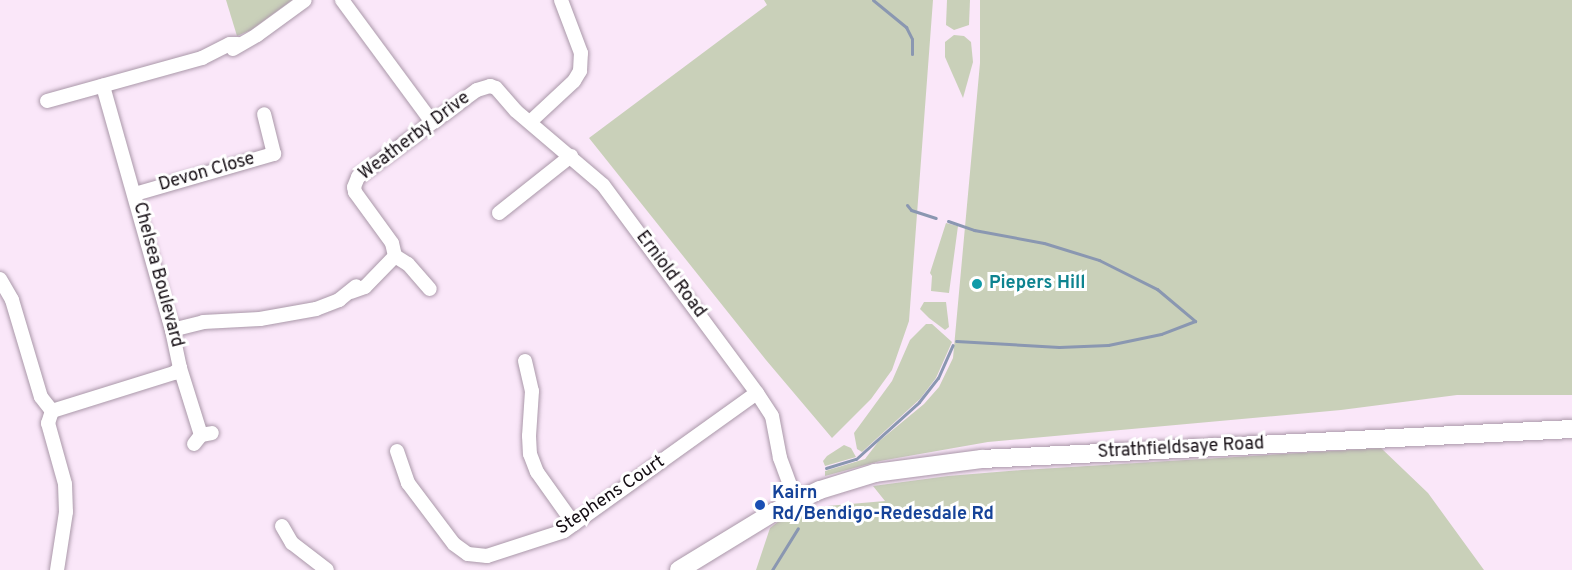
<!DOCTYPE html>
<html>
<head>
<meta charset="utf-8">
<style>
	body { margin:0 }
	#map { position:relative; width:1572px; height:570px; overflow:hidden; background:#fae7f9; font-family:Overpass,sans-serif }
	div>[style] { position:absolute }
	.green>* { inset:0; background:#c9d0b9 }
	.stream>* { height:3px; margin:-1.5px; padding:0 1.5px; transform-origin:1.5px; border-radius:1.5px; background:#8a97b1 }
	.roads { filter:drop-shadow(0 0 2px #aa98a9) drop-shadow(0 0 2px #aa98a9) }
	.minor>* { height:14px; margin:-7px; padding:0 7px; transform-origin:7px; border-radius:7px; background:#fff }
	.major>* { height:18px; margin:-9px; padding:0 9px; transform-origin:9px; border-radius:9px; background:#fff }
	.dots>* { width:16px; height:16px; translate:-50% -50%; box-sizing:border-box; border:3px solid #fff; border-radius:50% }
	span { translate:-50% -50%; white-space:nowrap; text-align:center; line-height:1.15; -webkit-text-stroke:6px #fff; paint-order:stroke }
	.street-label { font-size:18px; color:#130c12 }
	.culture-label { font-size:18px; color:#0d838f; font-weight:700 }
	.left { translate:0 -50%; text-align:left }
	.transit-label { font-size:18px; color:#164399; font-weight:700 }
</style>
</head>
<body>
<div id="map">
	<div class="green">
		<div style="clip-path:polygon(226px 0,292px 0,251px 30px,237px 36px)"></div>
		<div style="clip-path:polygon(764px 0,933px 0,909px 321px,892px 370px,871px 399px,832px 438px,766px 360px,589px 138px,767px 5px)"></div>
		<div style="clip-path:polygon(947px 0,970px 0,969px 25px,954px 30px,946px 25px)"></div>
		<div style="clip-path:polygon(980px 0,1572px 0,1572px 395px,1457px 395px,1341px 410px,988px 442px,880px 461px,825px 476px,825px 471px,865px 459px,878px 442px,924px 404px,939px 387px,953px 358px,980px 63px)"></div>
		<div style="clip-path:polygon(954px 35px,964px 36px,971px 42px,973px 62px,963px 98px,945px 57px,945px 42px)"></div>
		<div style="clip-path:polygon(946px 223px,958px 226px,949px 293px,931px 291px,932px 276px,930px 273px)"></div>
		<div style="clip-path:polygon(924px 302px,946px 302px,949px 327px,945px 330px,929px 318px,920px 309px)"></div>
		<div style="clip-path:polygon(926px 324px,932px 324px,952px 342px,936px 378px,920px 399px,862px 452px,857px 449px,854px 433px,892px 381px,910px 340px)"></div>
		<div style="clip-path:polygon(844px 445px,851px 448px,856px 457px,825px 466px,823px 461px,827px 456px)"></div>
		<div style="clip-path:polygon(1381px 448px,1428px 493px,1484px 570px,756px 570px,770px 528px,779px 521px,827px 506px,885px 501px,873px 486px,948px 476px,1022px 470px)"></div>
	</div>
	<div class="stream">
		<div style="left:873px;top:0;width:43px;rotate:39.3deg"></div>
		<div style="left:906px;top:27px;width:13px;rotate:63deg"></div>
		<div style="left:912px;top:39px;width:15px;rotate:90deg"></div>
		<div style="left:907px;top:205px;width:6px;rotate:51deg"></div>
		<div style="left:911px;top:210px;width:26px;rotate:18deg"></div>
		<div style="left:948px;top:221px;width:28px;rotate:19deg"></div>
		<div style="left:974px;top:230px;width:71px;rotate:10.5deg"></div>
		<div style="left:1044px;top:243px;width:58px;rotate:17.2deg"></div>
		<div style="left:1099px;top:260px;width:65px;rotate:26.6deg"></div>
		<div style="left:1157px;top:289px;width:50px;rotate:40.1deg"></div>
		<div style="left:1195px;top:321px;width:36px;rotate:159deg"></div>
		<div style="left:1161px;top:334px;width:54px;rotate:168.3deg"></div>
		<div style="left:1108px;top:345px;width:49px;rotate:177.7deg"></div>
		<div style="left:1059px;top:347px;width:103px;rotate:-176.7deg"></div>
		<div style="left:826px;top:468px;width:31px;rotate:-17deg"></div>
		<div style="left:856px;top:459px;width:85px;rotate:-42.1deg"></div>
		<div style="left:919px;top:402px;width:31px;rotate:-52deg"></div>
		<div style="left:938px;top:378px;width:36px;rotate:-66deg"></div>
		<div style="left:772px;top:570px;width:49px;rotate:-58.2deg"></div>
	</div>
	<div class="roads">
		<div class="minor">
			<div style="left:342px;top:0;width:152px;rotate:53.6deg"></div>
			<div style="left:233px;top:49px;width:28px;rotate:-30deg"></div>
			<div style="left:257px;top:35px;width:59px;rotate:-36.1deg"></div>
			<div style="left:47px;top:101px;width:161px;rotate:-15.5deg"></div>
			<div style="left:202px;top:58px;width:31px;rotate:-27deg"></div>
			<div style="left:230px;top:44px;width:8px"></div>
			<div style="left:530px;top:122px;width:60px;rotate:-43deg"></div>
			<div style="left:574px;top:81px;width:12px;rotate:-59deg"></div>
			<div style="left:580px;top:71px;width:18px;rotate:-87deg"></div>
			<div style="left:581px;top:53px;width:57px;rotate:-110.7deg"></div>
			<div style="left:135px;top:194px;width:145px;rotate:-16.1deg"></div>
			<div style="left:274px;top:154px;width:41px;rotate:-104deg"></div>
			<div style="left:499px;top:213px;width:92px;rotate:-38.4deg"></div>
			<div style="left:395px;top:256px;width:15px;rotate:32deg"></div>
			<div style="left:408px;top:264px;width:33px;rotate:49deg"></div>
			<div style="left:0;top:279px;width:24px;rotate:60deg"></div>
			<div style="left:12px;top:300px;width:101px;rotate:73.4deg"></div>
			<div style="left:41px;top:397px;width:18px;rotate:52deg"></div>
			<div style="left:351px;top:292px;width:15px;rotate:-20deg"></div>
			<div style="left:365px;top:287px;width:43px;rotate:-45.9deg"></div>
			<div style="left:395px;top:256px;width:13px;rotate:-103deg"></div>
			<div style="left:392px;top:243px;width:63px;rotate:-126deg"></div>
			<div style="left:355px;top:192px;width:5px;rotate:-101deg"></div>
			<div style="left:354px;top:187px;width:11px;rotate:-68deg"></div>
			<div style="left:358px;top:177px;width:147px;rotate:-36.2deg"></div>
			<div style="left:477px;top:90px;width:14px;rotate:-17deg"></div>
			<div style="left:490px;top:86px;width:6px;rotate:18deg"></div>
			<div style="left:496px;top:88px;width:30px;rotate:49deg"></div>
			<div style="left:516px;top:111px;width:114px;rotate:40.4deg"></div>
			<div style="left:603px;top:185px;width:259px;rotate:53.5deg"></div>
			<div style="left:757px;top:393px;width:27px;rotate:57deg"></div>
			<div style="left:772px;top:416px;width:43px;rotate:79.2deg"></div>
			<div style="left:780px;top:458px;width:46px;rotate:69.6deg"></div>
			<div style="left:172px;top:330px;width:32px;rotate:-14deg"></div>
			<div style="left:203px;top:322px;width:57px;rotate:-3deg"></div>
			<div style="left:260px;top:319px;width:57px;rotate:-10.1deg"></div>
			<div style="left:316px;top:309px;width:25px;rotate:-21deg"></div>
			<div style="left:339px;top:300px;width:22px;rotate:-39deg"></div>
			<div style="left:525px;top:361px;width:31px;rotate:77deg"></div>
			<div style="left:532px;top:391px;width:45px;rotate:93.8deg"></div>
			<div style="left:529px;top:436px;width:18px;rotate:87deg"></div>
			<div style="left:530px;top:454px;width:19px;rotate:69deg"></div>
			<div style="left:537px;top:472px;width:64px;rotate:54.6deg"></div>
			<div style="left:180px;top:368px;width:70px;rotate:72.6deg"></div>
			<div style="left:52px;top:411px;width:128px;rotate:-17.3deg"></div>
			<div style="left:174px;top:373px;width:8px;rotate:-40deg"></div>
			<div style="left:180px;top:368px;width:39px;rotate:-102deg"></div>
			<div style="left:172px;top:330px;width:254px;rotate:-105.8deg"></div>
			<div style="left:52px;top:411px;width:13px;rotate:108deg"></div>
			<div style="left:48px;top:423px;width:63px;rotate:74.4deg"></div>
			<div style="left:65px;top:484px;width:28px;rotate:88deg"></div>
			<div style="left:66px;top:512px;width:59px;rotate:98.8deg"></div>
			<div style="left:194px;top:444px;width:11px;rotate:-52deg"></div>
			<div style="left:201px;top:435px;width:11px;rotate:-10deg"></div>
			<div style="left:397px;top:451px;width:34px;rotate:71deg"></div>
			<div style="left:408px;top:483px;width:76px;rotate:53deg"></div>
			<div style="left:454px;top:544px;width:17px;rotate:36deg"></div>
			<div style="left:468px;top:554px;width:19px;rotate:6deg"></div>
			<div style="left:487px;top:556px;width:81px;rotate:-18deg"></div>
			<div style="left:564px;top:531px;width:237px;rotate:-35.6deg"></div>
			<div style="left:282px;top:526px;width:20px;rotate:60deg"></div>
			<div style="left:292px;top:543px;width:44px;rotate:37.6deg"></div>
		</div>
		<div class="major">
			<div style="left:679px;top:570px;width:111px;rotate:-31.4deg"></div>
			<div style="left:774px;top:512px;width:51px;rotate:-25.6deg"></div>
			<div style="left:820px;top:490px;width:58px;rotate:-17.2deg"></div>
			<div style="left:875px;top:473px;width:108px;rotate:-7.5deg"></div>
			<div style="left:982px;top:459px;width:591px;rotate:-2.91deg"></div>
		</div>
	</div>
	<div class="dots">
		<div style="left:977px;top:284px;background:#0f9aa8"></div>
		<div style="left:760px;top:505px;background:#1a4fb4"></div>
	</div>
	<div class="street-label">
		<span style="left:415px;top:137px;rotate:-37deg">Weatherby Drive</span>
		<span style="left:207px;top:173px;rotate:-16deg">Devon Close</span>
		<span style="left:157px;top:275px;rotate:75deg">Chelsea Boulevard</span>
		<span style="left:670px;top:275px;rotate:53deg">Erniold Road</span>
		<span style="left:1181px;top:449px;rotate:-3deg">Strathfieldsaye Road</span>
		<span style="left:611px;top:496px;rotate:-34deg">Stephens Court</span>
	</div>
	<div class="culture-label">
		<span class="left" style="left:989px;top:284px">Piepers Hill</span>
	</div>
	<div class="transit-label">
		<span class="left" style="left:772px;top:505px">Kairn<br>Rd/Bendigo-Redesdale Rd</span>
	</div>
</div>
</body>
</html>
